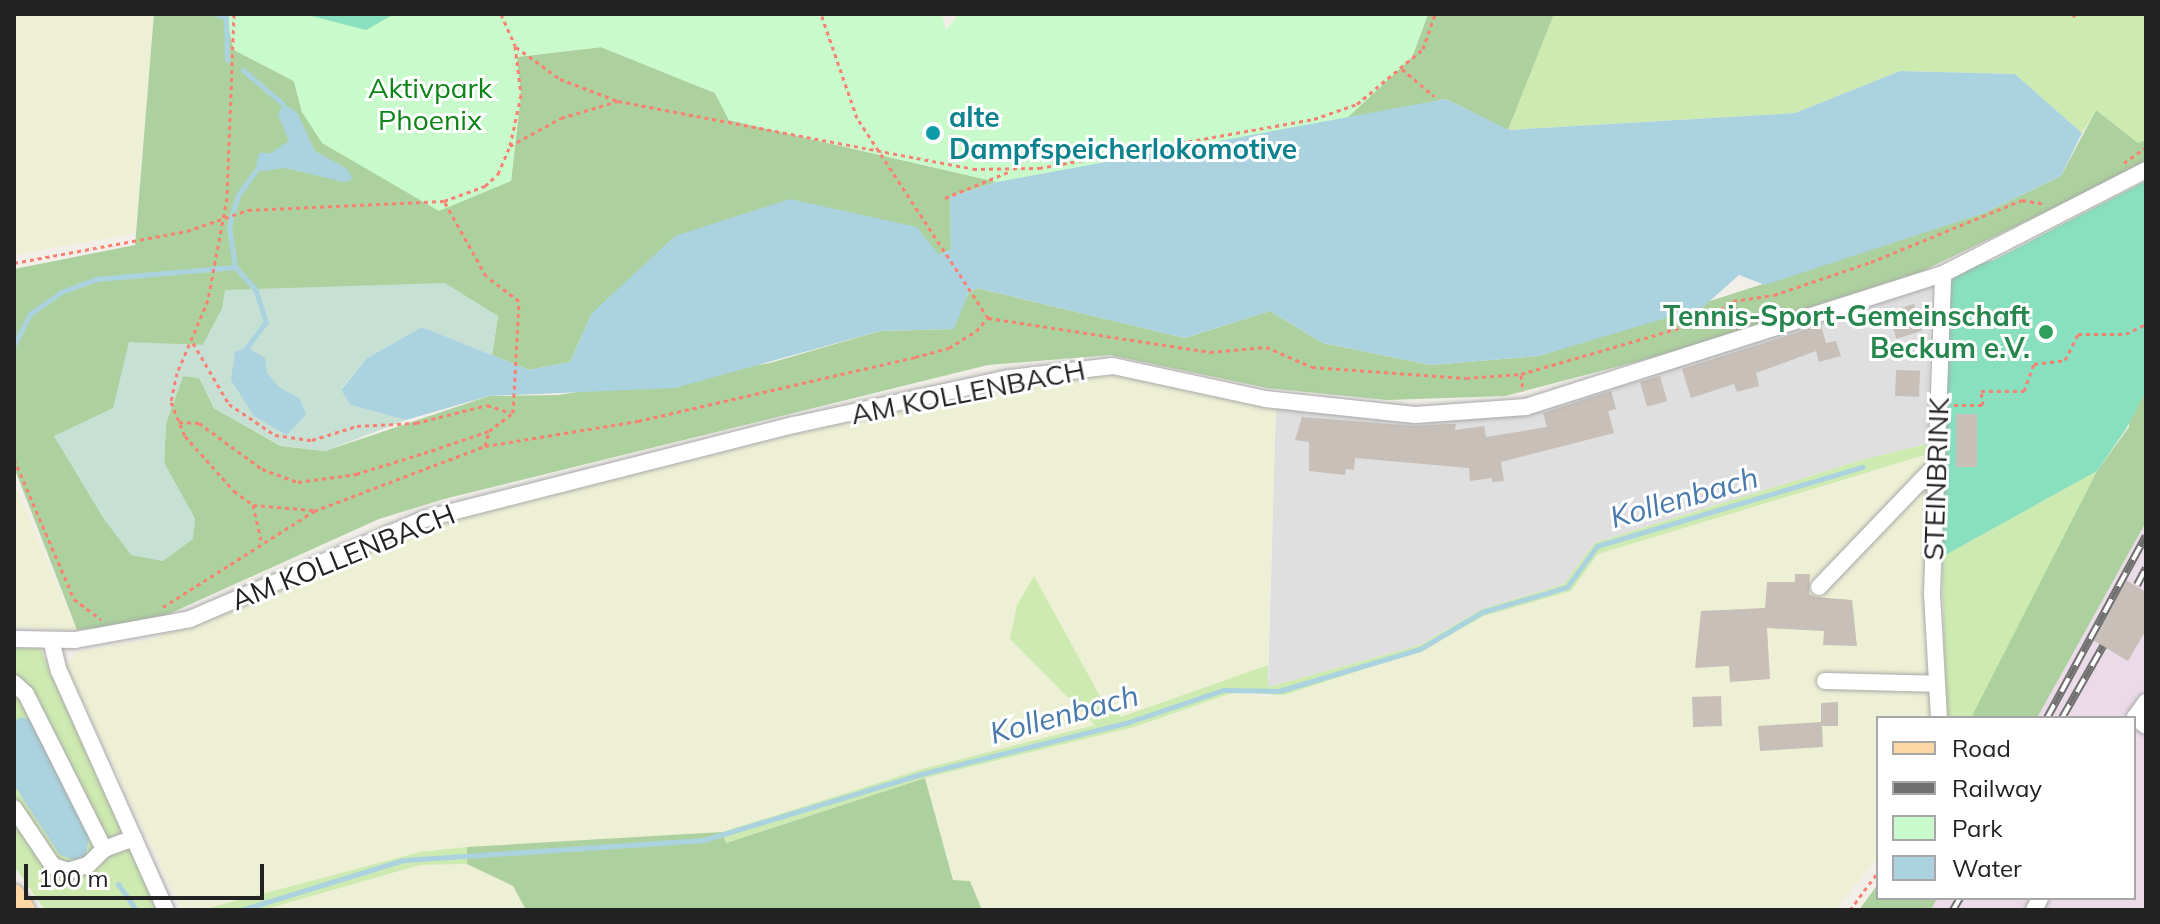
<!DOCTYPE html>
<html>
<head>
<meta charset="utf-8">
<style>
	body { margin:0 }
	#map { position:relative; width:2160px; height:924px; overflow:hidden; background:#f2efe9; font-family:Mulish,sans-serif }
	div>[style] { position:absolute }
	.residential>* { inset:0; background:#e0dfdf }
	.industrial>* { inset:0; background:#ebdbe8 }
	.farmland>* { inset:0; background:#eef0d5 }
	.grass>* { inset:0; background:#cdebb0 }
	.forest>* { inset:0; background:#add19e }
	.wetland>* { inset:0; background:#c6e0d4 }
	.park>* { inset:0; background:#c8facc }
	.pitch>* { inset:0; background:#88e0be }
	.water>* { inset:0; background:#aad3df }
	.stream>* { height:5px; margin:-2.5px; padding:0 2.5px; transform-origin:2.5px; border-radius:2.5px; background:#aad3df }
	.building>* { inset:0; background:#c7bfb8; transform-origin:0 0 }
	.path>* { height:3px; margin-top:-1.5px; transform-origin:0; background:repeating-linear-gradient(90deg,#fa8072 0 4px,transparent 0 8px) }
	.roads { filter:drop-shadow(0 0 2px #a9a9a9) drop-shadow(0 0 2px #a9a9a9) }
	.minor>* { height:16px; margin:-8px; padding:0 8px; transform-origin:8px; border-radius:8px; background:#fff }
	.major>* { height:20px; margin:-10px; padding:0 10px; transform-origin:10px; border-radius:10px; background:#fcd6a4 }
	.rail>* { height:8px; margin-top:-4px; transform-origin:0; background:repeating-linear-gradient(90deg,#fff 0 15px,#707070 0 30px); box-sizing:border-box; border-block:2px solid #707070 }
	.dots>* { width:22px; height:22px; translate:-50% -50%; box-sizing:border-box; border:4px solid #fff; border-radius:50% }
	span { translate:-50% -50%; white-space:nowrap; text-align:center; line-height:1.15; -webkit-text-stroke:6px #fff; paint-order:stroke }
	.park-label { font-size:28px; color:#0c8416 }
	.culture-label { font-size:28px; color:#0d838f; font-weight:700 }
	.left { translate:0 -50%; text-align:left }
	.leisure-label { font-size:28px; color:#27864d; font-weight:700 }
	.right { translate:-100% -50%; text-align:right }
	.street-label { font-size:28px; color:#222 }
	.water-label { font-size:30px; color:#4a7aab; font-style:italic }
	.frame { position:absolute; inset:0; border:16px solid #222; pointer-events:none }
	.legend { position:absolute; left:1876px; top:716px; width:260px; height:184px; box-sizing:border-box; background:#fff; border:2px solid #a7a7a7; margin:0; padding:10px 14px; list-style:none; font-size:24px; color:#222 }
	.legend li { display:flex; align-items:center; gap:16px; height:40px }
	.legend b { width:40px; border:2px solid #a7a7a7 }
	.scale { position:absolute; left:24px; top:864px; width:240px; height:36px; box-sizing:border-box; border:4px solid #222; border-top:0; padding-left:10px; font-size:24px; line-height:28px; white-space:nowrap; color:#222; -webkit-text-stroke:6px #fff; paint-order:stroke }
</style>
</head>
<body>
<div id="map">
	<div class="residential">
		<div style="clip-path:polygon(1931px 285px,1927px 444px,1865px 459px,1594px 543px,1564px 584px,1482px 609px,1420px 645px,1268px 687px,1276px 403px,1478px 414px)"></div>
	</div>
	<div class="industrial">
		<div style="clip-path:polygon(2146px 522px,2146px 910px,1931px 910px,1937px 898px,2134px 898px,2134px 718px,2037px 718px)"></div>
	</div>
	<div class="farmland">
		<div style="clip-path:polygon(14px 14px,154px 14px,135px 233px,14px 255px)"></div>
		<div style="clip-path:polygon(1113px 371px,1276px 403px,1268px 665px,1121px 717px,1101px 698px,1034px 576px,1010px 639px,1096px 725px,922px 769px,722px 832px,420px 852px,201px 910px,182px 910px,66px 666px,77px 652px,155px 638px,425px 527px,983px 388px)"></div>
		<div style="clip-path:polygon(1928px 454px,1930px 718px,1878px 718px,1878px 857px,1835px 910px,982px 910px,970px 881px,954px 881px,925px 778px,1134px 727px,1236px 692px,1265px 697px,1423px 650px,1484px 616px,1571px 591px,1597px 554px)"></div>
		<div style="clip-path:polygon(14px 482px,55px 580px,77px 630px,14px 627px)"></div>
		<div style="clip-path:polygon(467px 864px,513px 886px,526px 910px,263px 910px,420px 865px)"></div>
	</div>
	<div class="grass">
		<div style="clip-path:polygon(1554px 14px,2146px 14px,2146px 140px,2138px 143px,2096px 110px,2082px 133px,2015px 74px,1900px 71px,1795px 113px,1508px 130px)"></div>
		<div style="clip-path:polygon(1927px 444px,1928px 454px,1598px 554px,1571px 591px,1484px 616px,1423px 650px,1284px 695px,1235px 692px,1134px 727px,925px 778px,725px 843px,722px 832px,922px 769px,1095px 725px,1010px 639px,1017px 605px,1034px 576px,1101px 698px,1121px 717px,1268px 665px,1268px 687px,1420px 645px,1482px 609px,1564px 584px,1594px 543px,1865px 459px)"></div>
		<div style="clip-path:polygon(2097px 471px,1973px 718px,1946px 718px,1942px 557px)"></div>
		<div style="clip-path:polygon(14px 647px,40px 648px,158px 910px,45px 910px,14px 866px)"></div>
		<div style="clip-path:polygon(467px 847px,467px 864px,420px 865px,263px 910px,201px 910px,420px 852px)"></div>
	</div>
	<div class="forest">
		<div style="clip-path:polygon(154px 14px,225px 14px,234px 50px,294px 81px,302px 112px,511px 181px,520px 97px,516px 57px,601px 47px,715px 93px,729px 120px,997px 182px,950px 197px,951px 249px,939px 255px,592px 313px,570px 362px,529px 370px,492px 355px,498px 316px,222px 309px,203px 345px,129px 343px,102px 516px,131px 554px,163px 561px,195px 519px,164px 463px,166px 423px,183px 376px,199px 377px,214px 408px,281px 446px,325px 451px,489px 396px,558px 395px,770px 363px,880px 331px,953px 329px,968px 294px,977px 288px,1185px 338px,1270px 311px,1323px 343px,1431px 365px,1539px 356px,1984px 213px,2061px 176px,2096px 110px,2138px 143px,2146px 140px,2146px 164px,1920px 272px,1666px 354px,1505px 396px,1387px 400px,1267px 388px,1110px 355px,988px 365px,444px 499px,379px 519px,151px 622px,77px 630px,14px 467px,14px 269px,135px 245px)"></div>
		<div style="clip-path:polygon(1428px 14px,1554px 14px,1508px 130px,1446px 99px,1346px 119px,1412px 57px)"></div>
		<div style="clip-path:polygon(2146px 330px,2146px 522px,2037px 718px,1971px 718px,2097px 471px,2129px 427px,2133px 338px)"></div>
		<div style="clip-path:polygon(925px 778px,953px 880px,970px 881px,982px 910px,526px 910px,513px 886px,467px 864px,467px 847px,722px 832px,726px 843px)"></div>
		<div style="clip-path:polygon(1878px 884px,1878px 898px,1937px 898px,1931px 910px,1859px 910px)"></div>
	</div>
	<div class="wetland">
		<div style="clip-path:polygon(445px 283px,498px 316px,492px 355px,422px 327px,367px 358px,341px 389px,351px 405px,406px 420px,325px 451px,282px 446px,214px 408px,199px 378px,183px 376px,166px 423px,164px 463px,195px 519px,193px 539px,163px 561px,131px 555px,102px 516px,54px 436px,113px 408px,129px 342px,203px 345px,222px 309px,225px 290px)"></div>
	</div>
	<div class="park">
		<div style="clip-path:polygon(225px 14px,942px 14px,946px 31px,958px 14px,1428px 14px,1412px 57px,1346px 119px,997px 182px,729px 120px,715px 93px,601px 47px,517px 57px,521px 95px,511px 181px,439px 211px,322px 143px,302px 112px,294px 81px,234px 50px)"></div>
	</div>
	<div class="pitch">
		<div style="clip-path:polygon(304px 14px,394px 14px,366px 30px)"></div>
		<div style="clip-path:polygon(2146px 181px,2146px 391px,2126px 429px,2097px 471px,1942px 557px,1948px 273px,1994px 260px)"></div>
	</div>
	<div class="water">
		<div style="clip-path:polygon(1900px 71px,2015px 74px,2082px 133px,2061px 176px,1984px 213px,1765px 285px,1739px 275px,1703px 307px,1539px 356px,1431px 365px,1323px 343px,1270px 311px,1185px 338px,977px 288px,968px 294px,954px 329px,880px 331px,675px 388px,489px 396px,406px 420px,351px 405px,341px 390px,367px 358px,422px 327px,529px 370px,570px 362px,592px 313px,675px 236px,790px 199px,917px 227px,939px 255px,951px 249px,950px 197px,997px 182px,1446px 99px,1509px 130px,1795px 113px)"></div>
		<div style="clip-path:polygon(283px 104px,297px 112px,315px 151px,346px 168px,353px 179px,344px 182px,285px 168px,255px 172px,259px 153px,271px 153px,289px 141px,278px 115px)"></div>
		<div style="clip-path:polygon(247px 347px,265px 358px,267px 373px,280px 388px,299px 398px,306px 414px,287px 435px,254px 416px,231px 380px,235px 352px)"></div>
		<div style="clip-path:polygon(21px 717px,35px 721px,90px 831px,86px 855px,75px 860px,60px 855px,14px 785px,14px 721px)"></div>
	</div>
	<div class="stream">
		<div style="left:216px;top:14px;width:11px;rotate:22deg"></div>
		<div style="left:226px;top:18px;width:42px;rotate:88.6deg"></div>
		<div style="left:243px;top:70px;width:52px;rotate:40.4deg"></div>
		<div style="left:14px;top:345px;width:35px;rotate:-63deg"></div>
		<div style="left:30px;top:314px;width:38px;rotate:-35deg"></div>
		<div style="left:61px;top:292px;width:37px;rotate:-20deg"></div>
		<div style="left:96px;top:279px;width:140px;rotate:-4.9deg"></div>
		<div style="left:247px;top:347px;width:31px;rotate:-53deg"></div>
		<div style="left:266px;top:322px;width:35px;rotate:-108deg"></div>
		<div style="left:255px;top:289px;width:30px;rotate:-132deg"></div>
		<div style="left:235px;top:267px;width:41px;rotate:-98.3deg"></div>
		<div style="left:229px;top:226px;width:32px;rotate:-74deg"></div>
		<div style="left:238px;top:195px;width:29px;rotate:-54deg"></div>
		<div style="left:118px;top:884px;width:32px;rotate:55deg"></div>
		<div style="left:241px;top:910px;width:170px;rotate:-17.1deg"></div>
		<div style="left:404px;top:860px;width:301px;rotate:-3.8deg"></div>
		<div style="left:704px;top:840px;width:227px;rotate:-16.9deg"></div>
		<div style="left:921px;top:774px;width:214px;rotate:-14deg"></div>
		<div style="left:1129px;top:722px;width:99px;rotate:-18.8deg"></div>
		<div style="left:1223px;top:690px;width:56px;rotate:1deg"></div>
		<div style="left:1279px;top:691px;width:147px;rotate:-16.6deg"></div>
		<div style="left:1420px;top:649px;width:72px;rotate:-30.8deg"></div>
		<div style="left:1482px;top:612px;width:89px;rotate:-16.4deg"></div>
		<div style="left:1567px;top:587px;width:51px;rotate:-53.8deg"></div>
		<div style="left:1597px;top:546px;width:277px;rotate:-16.6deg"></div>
	</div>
	<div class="building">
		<div style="left:1914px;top:304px;width:28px;height:27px;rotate:73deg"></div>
		<div style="clip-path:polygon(1821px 325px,1826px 343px,1836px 341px,1841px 356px,1819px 362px,1816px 351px,1756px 373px,1759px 386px,1737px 392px,1734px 384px,1691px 398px,1682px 369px)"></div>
		<div style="left:1896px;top:370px;width:24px;height:26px;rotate:2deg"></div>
		<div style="left:1660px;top:376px;width:26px;height:21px;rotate:74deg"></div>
		<div style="clip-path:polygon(1611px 391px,1616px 409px,1608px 411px,1614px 433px,1501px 462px,1504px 481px,1492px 482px,1492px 478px,1470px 481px,1469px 468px,1355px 458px,1354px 470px,1346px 469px,1345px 475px,1309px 471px,1309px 442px,1295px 440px,1302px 417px,1414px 426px,1449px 424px,1456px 424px,1455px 430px,1484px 426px,1486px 437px,1547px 427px,1543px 413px)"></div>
		<div style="left:1956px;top:414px;width:21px;height:53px"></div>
		<div style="clip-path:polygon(1795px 574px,1810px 574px,1809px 594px,1816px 597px,1852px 600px,1857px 646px,1823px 645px,1824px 631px,1767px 628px,1770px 679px,1730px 682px,1729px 666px,1695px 668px,1701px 611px,1765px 608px,1767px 582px,1795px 582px)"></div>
		<div style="clip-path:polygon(2126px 580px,2146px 592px,2146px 630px,2128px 661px,2091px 639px)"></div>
		<div style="left:1721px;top:696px;width:30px;height:29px;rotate:88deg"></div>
		<div style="clip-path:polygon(1838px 702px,1838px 726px,1822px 726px,1823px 747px,1760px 751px,1758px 726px,1821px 722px,1821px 703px)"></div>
	</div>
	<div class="path">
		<div style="left:234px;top:14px;width:184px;rotate:92.2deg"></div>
		<div style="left:227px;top:198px;width:104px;rotate:100.6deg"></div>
		<div style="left:208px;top:300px;width:79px;rotate:113deg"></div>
		<div style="left:177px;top:373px;width:30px;rotate:102deg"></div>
		<div style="left:171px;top:402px;width:37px;rotate:68deg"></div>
		<div style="left:185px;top:436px;width:74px;rotate:48.3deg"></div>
		<div style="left:234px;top:491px;width:24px;rotate:36deg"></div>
		<div style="left:253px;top:505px;width:60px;rotate:4.8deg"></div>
		<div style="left:501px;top:14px;width:35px;rotate:66deg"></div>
		<div style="left:515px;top:46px;width:49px;rotate:83deg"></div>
		<div style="left:521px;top:95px;width:52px;rotate:102.2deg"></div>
		<div style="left:2074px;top:17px;width:3px;rotate:-90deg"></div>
		<div style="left:516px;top:47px;width:54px;rotate:36deg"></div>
		<div style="left:560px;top:79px;width:62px;rotate:20.8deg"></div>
		<div style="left:1402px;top:69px;width:42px;rotate:40.2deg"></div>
		<div style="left:2124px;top:163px;width:27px;rotate:-36deg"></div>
		<div style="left:945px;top:198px;width:68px;rotate:-22.4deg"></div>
		<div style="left:14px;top:263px;width:176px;rotate:-10.5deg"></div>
		<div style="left:187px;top:231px;width:65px;rotate:-19deg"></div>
		<div style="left:248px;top:210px;width:196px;rotate:-2.6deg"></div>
		<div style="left:444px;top:201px;width:44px;rotate:-20.1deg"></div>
		<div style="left:485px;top:186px;width:18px;rotate:-43deg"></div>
		<div style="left:498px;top:174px;width:30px;rotate:-67deg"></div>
		<div style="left:510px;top:146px;width:58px;rotate:-28.8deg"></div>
		<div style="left:561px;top:118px;width:59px;rotate:-16.6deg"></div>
		<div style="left:618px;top:101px;width:361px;rotate:10.8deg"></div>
		<div style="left:973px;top:169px;width:66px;rotate:-0.9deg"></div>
		<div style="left:1039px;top:168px;width:279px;rotate:-10.1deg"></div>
		<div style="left:1314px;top:119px;width:46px;rotate:-19.2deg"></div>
		<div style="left:1357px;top:104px;width:86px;rotate:-39.8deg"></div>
		<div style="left:1423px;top:49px;width:37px;rotate:-71deg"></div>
		<div style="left:988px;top:318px;width:225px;rotate:8.7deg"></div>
		<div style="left:1210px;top:352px;width:56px;rotate:-5.1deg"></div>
		<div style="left:1266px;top:347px;width:50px;rotate:23.5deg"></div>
		<div style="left:1312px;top:367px;width:154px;rotate:4.1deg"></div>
		<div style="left:1466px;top:378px;width:55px;rotate:-4.2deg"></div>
		<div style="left:1521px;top:374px;width:186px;rotate:-16.2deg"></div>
		<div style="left:1700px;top:322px;width:39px;rotate:-32deg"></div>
		<div style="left:1733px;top:301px;width:41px;rotate:-8.3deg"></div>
		<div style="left:1774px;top:295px;width:102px;rotate:-18.8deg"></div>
		<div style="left:1871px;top:262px;width:163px;rotate:-22.3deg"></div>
		<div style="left:2022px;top:200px;width:22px;rotate:10deg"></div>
		<div style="left:193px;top:343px;width:71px;rotate:59.5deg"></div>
		<div style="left:229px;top:404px;width:55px;rotate:34deg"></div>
		<div style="left:275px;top:435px;width:37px;rotate:8deg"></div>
		<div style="left:312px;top:440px;width:47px;rotate:-17.3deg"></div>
		<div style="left:357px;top:426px;width:59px;rotate:-2.9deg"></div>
		<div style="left:416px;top:423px;width:73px;rotate:-14.2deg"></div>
		<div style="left:487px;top:405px;width:25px;rotate:18deg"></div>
		<div style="left:1521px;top:375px;width:16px;rotate:83deg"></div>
		<div style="left:1954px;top:405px;width:29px"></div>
		<div style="left:1983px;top:405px;width:14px;rotate:-98deg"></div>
		<div style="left:1981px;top:391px;width:43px"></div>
		<div style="left:2024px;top:391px;width:29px;rotate:-70deg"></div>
		<div style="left:2034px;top:364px;width:31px;rotate:-7deg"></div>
		<div style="left:2065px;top:360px;width:29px;rotate:-63deg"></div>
		<div style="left:2078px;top:334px;width:48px"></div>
		<div style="left:2126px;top:334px;width:22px;rotate:-27deg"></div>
		<div style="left:179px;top:422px;width:20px;rotate:3deg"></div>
		<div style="left:199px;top:423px;width:78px;rotate:36.1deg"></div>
		<div style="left:262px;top:469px;width:38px;rotate:20deg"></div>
		<div style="left:298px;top:482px;width:59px;rotate:-7.9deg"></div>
		<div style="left:356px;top:474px;width:71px;rotate:-17.2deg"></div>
		<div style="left:424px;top:453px;width:69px;rotate:-18.7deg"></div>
		<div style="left:489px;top:431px;width:30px;rotate:-37deg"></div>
		<div style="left:513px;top:413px;width:112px;rotate:-86.9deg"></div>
		<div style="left:519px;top:301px;width:41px;rotate:-142.9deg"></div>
		<div style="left:486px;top:276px;width:86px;rotate:-119.2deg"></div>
		<div style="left:485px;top:446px;width:16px;rotate:-75deg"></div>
		<div style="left:14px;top:459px;width:152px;rotate:66.8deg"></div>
		<div style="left:74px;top:599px;width:34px;rotate:37deg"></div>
		<div style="left:253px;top:505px;width:39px;rotate:77deg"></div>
		<div style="left:163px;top:607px;width:179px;rotate:-32.4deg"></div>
		<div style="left:314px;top:511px;width:183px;rotate:-20.8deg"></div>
		<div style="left:485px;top:446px;width:155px;rotate:-9.3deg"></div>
		<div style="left:638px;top:421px;width:284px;rotate:-13deg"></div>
		<div style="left:915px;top:357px;width:35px;rotate:-15deg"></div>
		<div style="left:949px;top:348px;width:32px;rotate:-32deg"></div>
		<div style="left:976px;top:331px;width:18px;rotate:-47deg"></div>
		<div style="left:988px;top:318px;width:239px;rotate:-123.2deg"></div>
		<div style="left:857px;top:118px;width:110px;rotate:-109.1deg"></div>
		<div style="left:1850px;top:910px;width:47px;rotate:-53.6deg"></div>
	</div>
	<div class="roads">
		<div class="minor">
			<div style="left:1819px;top:587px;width:169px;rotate:-46.2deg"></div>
			<div style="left:14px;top:639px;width:61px;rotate:0.9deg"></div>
			<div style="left:75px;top:640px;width:117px;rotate:-10.3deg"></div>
			<div style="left:190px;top:619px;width:254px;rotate:-23.1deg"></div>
			<div style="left:424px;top:519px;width:382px;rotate:-14.3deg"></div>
			<div style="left:794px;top:425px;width:221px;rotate:-12.3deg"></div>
			<div style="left:1010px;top:378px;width:104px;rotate:-6.6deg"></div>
			<div style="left:1113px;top:366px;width:156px;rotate:12.2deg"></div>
			<div style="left:1265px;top:399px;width:151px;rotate:6.1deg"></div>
			<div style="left:1415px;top:415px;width:111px;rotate:-4.1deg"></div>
			<div style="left:1526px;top:407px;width:438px;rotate:-17.7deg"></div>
			<div style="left:1943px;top:274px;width:228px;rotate:-27.1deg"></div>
			<div style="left:51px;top:640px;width:32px;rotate:76deg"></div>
			<div style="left:59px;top:671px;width:262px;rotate:65.9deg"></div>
			<div style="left:1825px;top:681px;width:111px;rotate:1.5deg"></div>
			<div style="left:14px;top:683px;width:16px;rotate:43deg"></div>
			<div style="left:26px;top:694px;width:174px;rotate:63.3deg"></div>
			<div style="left:2146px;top:702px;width:19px;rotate:126deg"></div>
			<div style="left:2135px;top:717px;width:14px;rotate:39deg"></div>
			<div style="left:1939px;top:718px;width:124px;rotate:-93.2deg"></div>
			<div style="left:1932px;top:594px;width:320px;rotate:-88deg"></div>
			<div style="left:14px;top:808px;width:70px;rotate:56.1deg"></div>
			<div style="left:53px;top:866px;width:16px;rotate:18deg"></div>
			<div style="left:68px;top:871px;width:21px;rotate:-17deg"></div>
			<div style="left:88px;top:865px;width:23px;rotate:-45deg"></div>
			<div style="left:104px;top:849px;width:32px;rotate:-20deg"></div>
			<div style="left:2034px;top:910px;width:13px;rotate:-63deg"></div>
		</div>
		<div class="major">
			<div style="left:14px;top:894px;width:19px;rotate:55deg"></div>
		</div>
	</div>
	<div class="rail">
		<div style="left:2137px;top:585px;width:19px;rotate:-62deg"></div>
		<div style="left:2047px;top:718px;width:207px;rotate:-61.5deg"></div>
		<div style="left:2062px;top:718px;width:83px;rotate:-60.3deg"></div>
		<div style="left:1953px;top:910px;width:14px;rotate:-60deg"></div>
	</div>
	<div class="dots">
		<div style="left:933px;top:133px;background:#0f9aa8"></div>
		<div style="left:2046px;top:332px;background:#2e9e5b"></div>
	</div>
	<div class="park-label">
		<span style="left:430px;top:104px">Aktivpark<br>Phoenix</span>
	</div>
	<div class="culture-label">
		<span class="left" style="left:949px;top:133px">alte<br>Dampfspeicherlokomotive</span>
	</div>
	<div class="leisure-label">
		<span class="right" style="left:2030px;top:332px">Tennis-Sport-Gemeinschaft<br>Beckum e.V.</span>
	</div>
	<div class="street-label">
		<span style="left:968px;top:392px;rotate:-11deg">AM KOLLENBACH</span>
		<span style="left:1936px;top:479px;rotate:-88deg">STEINBRINK</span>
		<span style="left:343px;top:557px;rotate:-22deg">AM KOLLENBACH</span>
	</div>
	<div class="water-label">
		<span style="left:1684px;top:497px;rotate:-16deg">Kollenbach</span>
		<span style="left:1064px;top:714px;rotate:-15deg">Kollenbach</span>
	</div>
	<div class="frame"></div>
	<ul class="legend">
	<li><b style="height:10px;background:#fcd6a4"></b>Road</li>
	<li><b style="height:10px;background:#707070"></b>Railway</li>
	<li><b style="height:22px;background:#c8facc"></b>Park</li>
	<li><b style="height:22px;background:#aad3df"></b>Water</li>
	</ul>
	<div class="scale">100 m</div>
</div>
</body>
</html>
